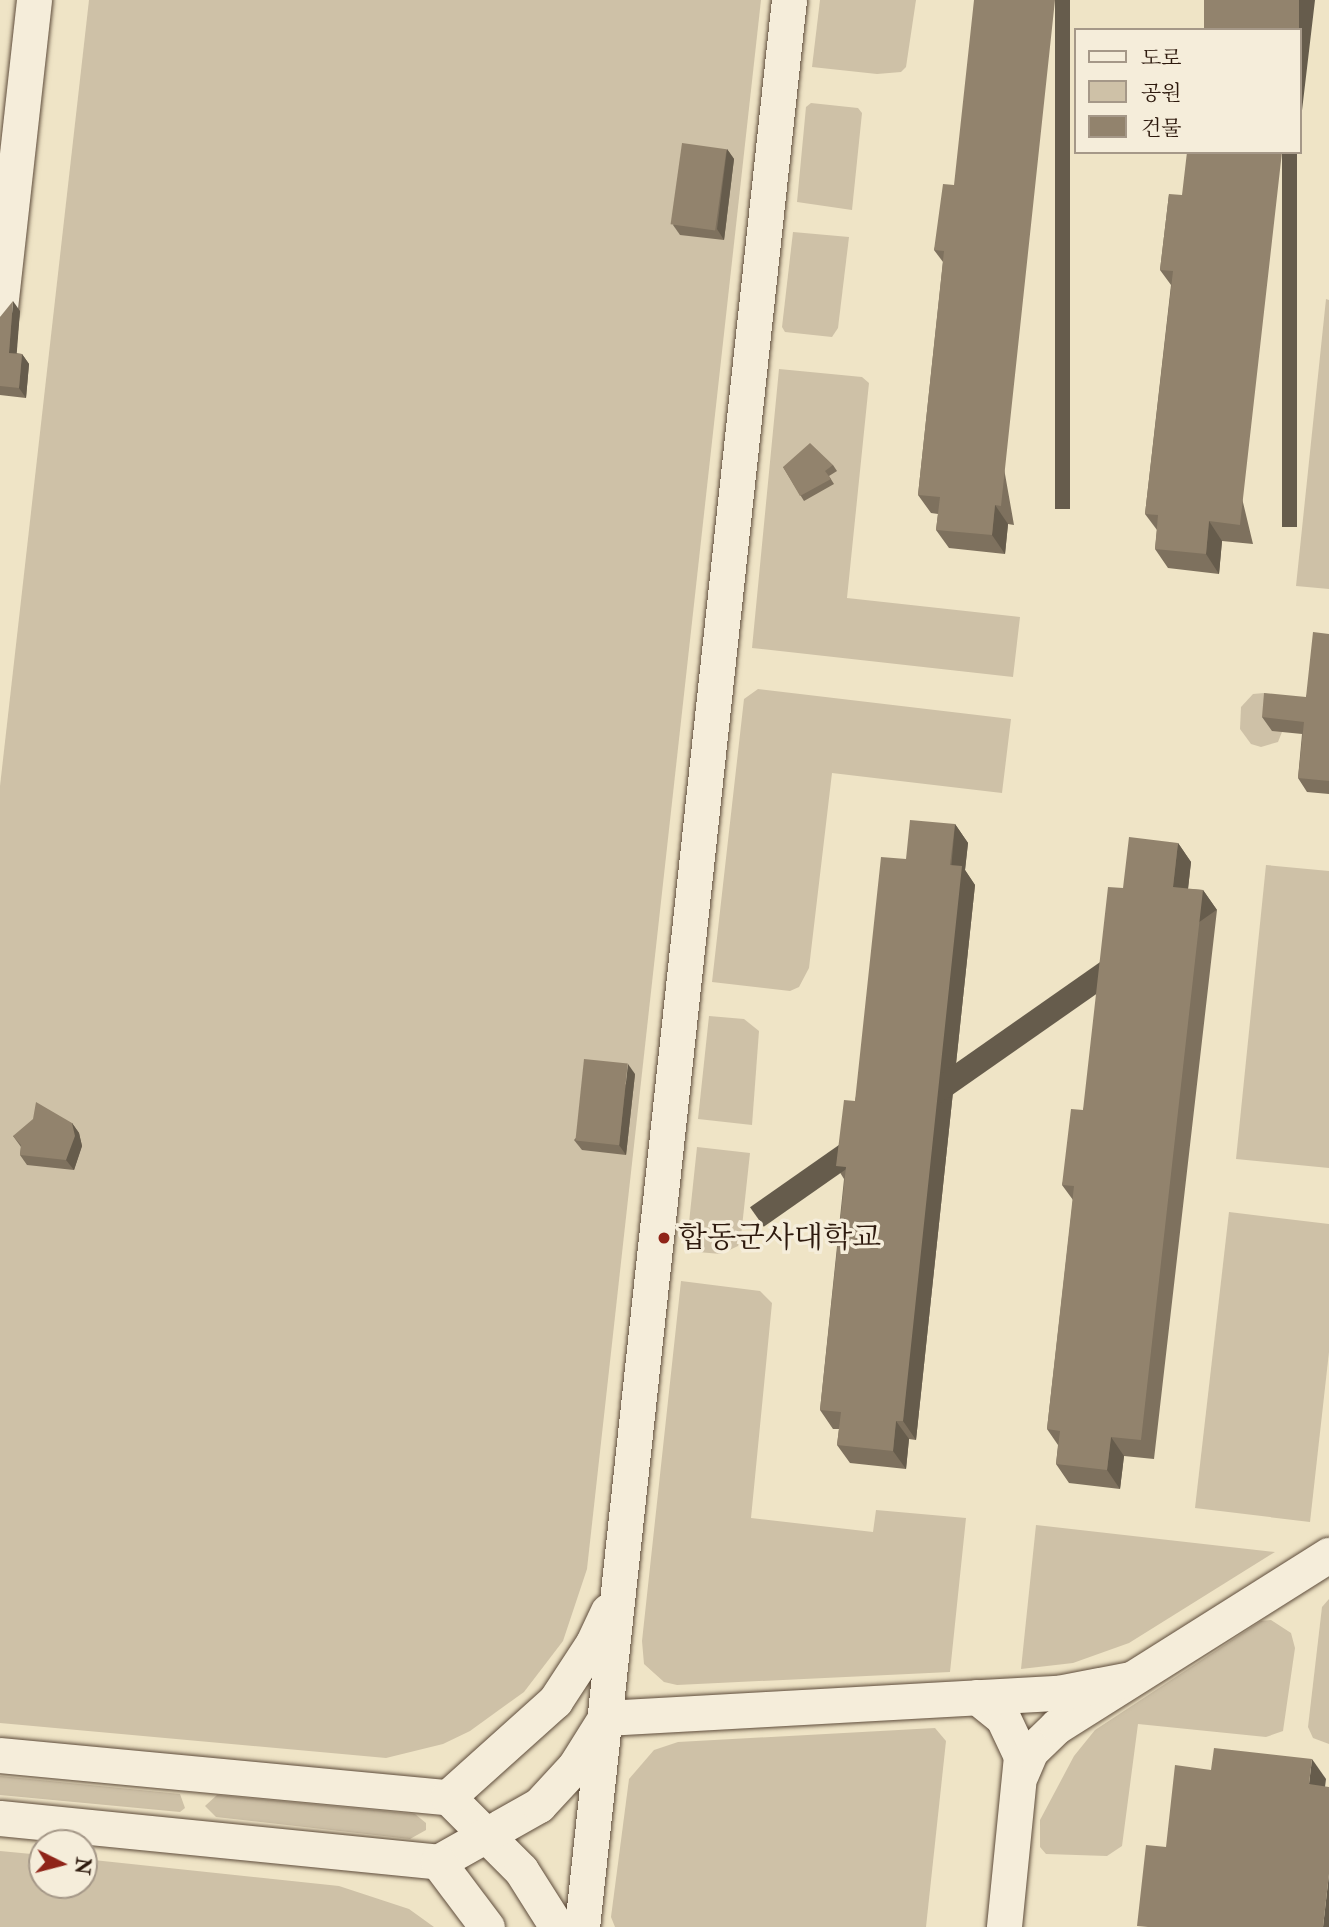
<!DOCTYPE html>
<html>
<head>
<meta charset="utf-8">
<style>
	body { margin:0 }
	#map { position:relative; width:1329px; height:1927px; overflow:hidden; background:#efe4c6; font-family:"IM FELL Double Pica","Noto Serif KR",serif }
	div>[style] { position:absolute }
	.green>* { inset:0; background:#cec1a7 }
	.roads { filter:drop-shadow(0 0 2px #5e4c3b) drop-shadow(0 0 2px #5e4c3b) }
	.minor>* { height:35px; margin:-17.5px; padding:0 17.5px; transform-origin:17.5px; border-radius:17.5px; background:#f5edda }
	.wall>* { inset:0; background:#7e715e }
	.shaded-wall>* { inset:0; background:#665c4c; transform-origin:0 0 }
	.building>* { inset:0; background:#92836d; transform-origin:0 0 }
	.dots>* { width:19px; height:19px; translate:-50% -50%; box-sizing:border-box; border:4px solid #f5edda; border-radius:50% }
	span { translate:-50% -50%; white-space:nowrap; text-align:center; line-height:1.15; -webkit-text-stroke:7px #f5edda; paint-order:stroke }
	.poi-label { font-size:30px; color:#2d190d }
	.left { translate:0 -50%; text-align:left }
	.legend { position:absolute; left:1074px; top:28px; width:228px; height:126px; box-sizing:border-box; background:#f5edda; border:2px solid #a59888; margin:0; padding:9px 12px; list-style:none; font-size:21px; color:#2d190d }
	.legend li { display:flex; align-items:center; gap:14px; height:35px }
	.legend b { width:35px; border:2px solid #a59888 }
	.north { position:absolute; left:28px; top:1829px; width:70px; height:70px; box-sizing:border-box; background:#f5edda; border:2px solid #a59888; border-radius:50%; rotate:96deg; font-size:19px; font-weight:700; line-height:28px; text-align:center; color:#2d190d }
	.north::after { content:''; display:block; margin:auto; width:24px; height:32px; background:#8f2418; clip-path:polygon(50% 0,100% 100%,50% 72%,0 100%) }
</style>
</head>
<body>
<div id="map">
	<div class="green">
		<div style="clip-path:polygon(89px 0,761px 0,587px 1569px,563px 1641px,524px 1692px,470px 1731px,443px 1744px,386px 1758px,0 1723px,0 786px)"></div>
		<div style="clip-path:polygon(820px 0,916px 0,906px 67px,901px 72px,877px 74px,812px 67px)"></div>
		<div style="clip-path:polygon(811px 103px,858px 108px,862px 113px,852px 210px,797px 202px,806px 107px)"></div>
		<div style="clip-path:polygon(793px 232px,849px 237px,838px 328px,832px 337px,785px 332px,782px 327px)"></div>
		<div style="clip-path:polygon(1326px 299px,1329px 300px,1329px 589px,1296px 586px)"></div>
		<div style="clip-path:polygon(779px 369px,862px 377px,869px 383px,847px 598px,1020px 617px,1013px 677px,752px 648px)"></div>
		<div style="clip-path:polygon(758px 689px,1011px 719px,1002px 793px,832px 773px,809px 968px,799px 987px,790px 991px,712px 982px,744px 699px)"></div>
		<div style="clip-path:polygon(1264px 693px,1275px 696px,1284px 727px,1278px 742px,1261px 747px,1251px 744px,1240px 729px,1241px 707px,1253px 694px)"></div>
		<div style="clip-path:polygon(1266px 865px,1329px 871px,1329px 1168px,1236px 1159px)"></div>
		<div style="clip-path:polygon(709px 1016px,744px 1019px,759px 1031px,752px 1125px,698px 1119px)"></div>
		<div style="clip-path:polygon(697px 1147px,750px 1153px,741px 1236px,738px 1246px,721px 1254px,686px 1251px)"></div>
		<div style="clip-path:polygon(1229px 1212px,1329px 1224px,1329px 1352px,1310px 1522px,1195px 1508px)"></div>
		<div style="clip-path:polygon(681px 1281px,760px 1291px,772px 1303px,751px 1518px,873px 1532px,876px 1510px,966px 1518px,950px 1672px,677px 1685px,664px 1682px,644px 1664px,642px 1641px)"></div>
		<div style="clip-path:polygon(1036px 1525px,1275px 1552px,1129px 1643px,1073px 1663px,1021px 1669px)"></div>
		<div style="clip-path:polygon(1329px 1599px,1329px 1744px,1313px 1738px,1308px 1727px,1322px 1607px)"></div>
		<div style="clip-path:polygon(1271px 1620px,1291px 1633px,1295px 1648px,1283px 1731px,1266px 1737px,1138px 1724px,1122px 1846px,1107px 1856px,1046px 1854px,1040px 1847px,1040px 1820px,1074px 1756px,1095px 1730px,1261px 1621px)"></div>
		<div style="clip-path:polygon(935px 1728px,946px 1741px,926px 1927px,615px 1927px,611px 1917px,629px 1779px,654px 1750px,678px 1742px)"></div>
		<div style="clip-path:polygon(0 1776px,180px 1794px,185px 1808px,180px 1812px,0 1795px)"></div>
		<div style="clip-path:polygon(217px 1795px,415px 1814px,426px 1823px,426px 1830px,410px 1839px,216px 1817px,205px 1806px)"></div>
		<div style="clip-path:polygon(0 1851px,42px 1855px,42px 1885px,84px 1885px,84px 1859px,339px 1886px,409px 1909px,434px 1927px,0 1927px)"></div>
	</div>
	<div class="roads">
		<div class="minor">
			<div style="left:0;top:308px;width:310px;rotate:-83.7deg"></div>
			<div style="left:977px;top:1697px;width:33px;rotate:39deg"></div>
			<div style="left:1003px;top:1718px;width:42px;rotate:64.7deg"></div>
			<div style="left:1021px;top:1756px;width:172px;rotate:95.7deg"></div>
			<div style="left:0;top:1755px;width:450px;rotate:5.4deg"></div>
			<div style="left:448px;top:1797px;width:103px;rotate:45deg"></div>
			<div style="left:521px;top:1870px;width:67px;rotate:57.7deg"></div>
			<div style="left:1021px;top:1774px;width:25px;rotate:-67deg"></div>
			<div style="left:1031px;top:1751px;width:36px;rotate:-44deg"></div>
			<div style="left:1057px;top:1726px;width:321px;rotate:-32.2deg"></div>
			<div style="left:448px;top:1797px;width:144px;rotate:-41.9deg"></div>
			<div style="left:555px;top:1701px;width:69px;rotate:-56.8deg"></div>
			<div style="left:593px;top:1643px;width:35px;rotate:-65deg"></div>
			<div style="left:0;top:1818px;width:440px;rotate:5.7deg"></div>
			<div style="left:438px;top:1862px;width:116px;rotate:-29.4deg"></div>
			<div style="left:539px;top:1805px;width:53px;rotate:-47.3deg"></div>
			<div style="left:575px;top:1766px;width:57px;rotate:-58deg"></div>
			<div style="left:605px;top:1718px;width:454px;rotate:-3.2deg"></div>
			<div style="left:1058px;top:1693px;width:73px;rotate:-11deg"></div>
			<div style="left:438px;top:1862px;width:81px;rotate:53deg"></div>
			<div style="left:582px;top:1927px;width:1938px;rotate:-83.87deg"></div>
		</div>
	</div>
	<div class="wall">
		<div style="clip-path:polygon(727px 149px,734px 159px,724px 240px,680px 235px,673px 225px)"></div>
		<div style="clip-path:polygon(954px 185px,1014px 525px,1008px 524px,1005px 554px,949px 548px,936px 530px,938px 514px,931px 513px,918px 495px,943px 262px,934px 250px)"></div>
		<div style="clip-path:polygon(1169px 194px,1253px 544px,1222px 541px,1219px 574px,1168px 568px,1155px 549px,1157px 530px,1145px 514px,1171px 285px,1160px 270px)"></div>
		<div style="clip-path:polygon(20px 311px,16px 353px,22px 354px,29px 364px,26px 398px,0 395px,0 317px)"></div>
		<div style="clip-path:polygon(833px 465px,837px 471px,829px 476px,834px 484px,804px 501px,783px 467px)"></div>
		<div style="clip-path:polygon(1329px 634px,1329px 794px,1307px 792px,1298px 778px,1302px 734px,1272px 731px,1262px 717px,1306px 697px)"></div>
		<div style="clip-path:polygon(955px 824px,968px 843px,965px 870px,975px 885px,916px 1440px,909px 1439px,906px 1469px,850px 1463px,837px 1445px,839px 1429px,833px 1429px,820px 1410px,844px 1179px,836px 1166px,855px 1101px,906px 859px)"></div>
		<div style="clip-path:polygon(1178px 843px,1191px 862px,1188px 889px,1203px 890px,1217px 910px,1154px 1459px,1124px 1456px,1120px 1489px,1069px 1483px,1056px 1464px,1058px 1445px,1047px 1429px,1073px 1200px,1062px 1185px,1083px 1110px)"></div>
		<div style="clip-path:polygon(635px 1074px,626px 1155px,582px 1150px,574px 1140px)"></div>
		<div style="clip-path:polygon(72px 1123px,79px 1133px,82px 1146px,74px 1170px,27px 1165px,20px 1155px,21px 1147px,13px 1136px)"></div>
	</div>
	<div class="shaded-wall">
		<div style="left:1055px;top:0;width:15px;height:509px"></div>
		<div style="clip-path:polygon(1299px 0,1315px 0,1299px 136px,1299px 30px,1296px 30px)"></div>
		<div style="clip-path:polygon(727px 149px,734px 159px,724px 240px,717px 229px)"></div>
		<div style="left:1282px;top:152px;width:15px;height:375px"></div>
		<div style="clip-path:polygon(13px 301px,20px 311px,16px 363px,9px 353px)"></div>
		<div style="clip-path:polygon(22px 354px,29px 364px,26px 398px,19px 388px)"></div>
		<div style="clip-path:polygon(995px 505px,1008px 524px,1005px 554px,992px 535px)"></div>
		<div style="clip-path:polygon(1209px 521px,1222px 541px,1219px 574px,1206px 554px)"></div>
		<div style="clip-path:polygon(955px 824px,968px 843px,965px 870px,975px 885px,916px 1440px,903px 1421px)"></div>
		<div style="clip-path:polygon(1178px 843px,1191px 862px,1186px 906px,1173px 887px)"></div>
		<div style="left:1203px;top:890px;width:24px;height:553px;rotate:55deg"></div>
		<div style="clip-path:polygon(628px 1064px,635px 1074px,626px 1155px,619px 1145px)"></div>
		<div style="clip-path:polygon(72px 1123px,79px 1133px,82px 1146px,74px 1170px,66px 1160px)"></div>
		<div style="clip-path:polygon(896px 1421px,909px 1439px,906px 1469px,893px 1451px)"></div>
		<div style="clip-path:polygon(1111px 1437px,1124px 1456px,1120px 1489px,1107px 1470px)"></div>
		<div style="clip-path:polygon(1312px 1759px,1326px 1779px,1323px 1803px,1309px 1784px)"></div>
		<div style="clip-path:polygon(1329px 1874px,1329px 1927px,1323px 1927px)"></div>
	</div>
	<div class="building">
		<div style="clip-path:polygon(974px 0,1055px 0,1001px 506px,995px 505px,992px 535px,936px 530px,940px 497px,918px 495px,944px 251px,934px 250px,943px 184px,954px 185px)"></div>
		<div style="left:1204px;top:0;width:95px;height:30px"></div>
		<div style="left:682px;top:143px;width:45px;height:82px;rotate:8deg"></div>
		<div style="clip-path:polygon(1187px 152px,1282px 152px,1240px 525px,1209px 521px,1206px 554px,1155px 549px,1158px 515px,1145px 514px,1173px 271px,1160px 270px,1169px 194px,1182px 195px)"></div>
		<div style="clip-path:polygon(13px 301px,9px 353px,22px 354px,19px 388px,0 386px,0 317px)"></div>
		<div style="clip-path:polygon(810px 443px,833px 465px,825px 471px,831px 479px,800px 496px,783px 467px)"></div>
		<div style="clip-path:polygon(1313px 632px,1329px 634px,1329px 781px,1298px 778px,1304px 722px,1262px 717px,1264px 693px,1306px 697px)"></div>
		<div style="clip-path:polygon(910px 820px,955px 824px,950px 865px,962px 866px,903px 1421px,896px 1421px,893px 1451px,837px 1445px,841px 1412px,820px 1410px,846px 1167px,836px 1166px,844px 1100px,855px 1101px,881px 857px,906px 859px)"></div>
		<div style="clip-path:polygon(1129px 837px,1178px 843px,1173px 887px,1203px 890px,1141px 1440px,1111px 1437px,1107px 1470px,1056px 1464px,1060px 1431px,1047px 1429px,1074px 1186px,1062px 1185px,1071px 1109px,1083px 1110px,1108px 887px,1123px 888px)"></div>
		<div style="left:584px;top:1059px;width:44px;height:82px;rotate:6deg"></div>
		<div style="clip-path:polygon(36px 1102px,72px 1123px,75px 1136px,66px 1160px,20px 1155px,21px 1145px,13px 1136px,33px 1119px)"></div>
		<div style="clip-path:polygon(1214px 1748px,1312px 1759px,1309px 1784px,1329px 1787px,1329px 1874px,1323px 1927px,1148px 1927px,1137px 1926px,1146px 1845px,1166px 1847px,1175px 1765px,1211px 1770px)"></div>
	</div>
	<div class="dots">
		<div style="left:664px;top:1238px;background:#8f2418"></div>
	</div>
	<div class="poi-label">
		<span class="left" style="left:678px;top:1238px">합동군사대학교</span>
	</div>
	<ul class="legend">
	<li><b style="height:9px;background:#f5edda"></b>도로</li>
	<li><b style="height:19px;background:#cec1a7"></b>공원</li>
	<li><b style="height:19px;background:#92836d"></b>건물</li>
	</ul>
	<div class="north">N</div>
</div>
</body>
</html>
